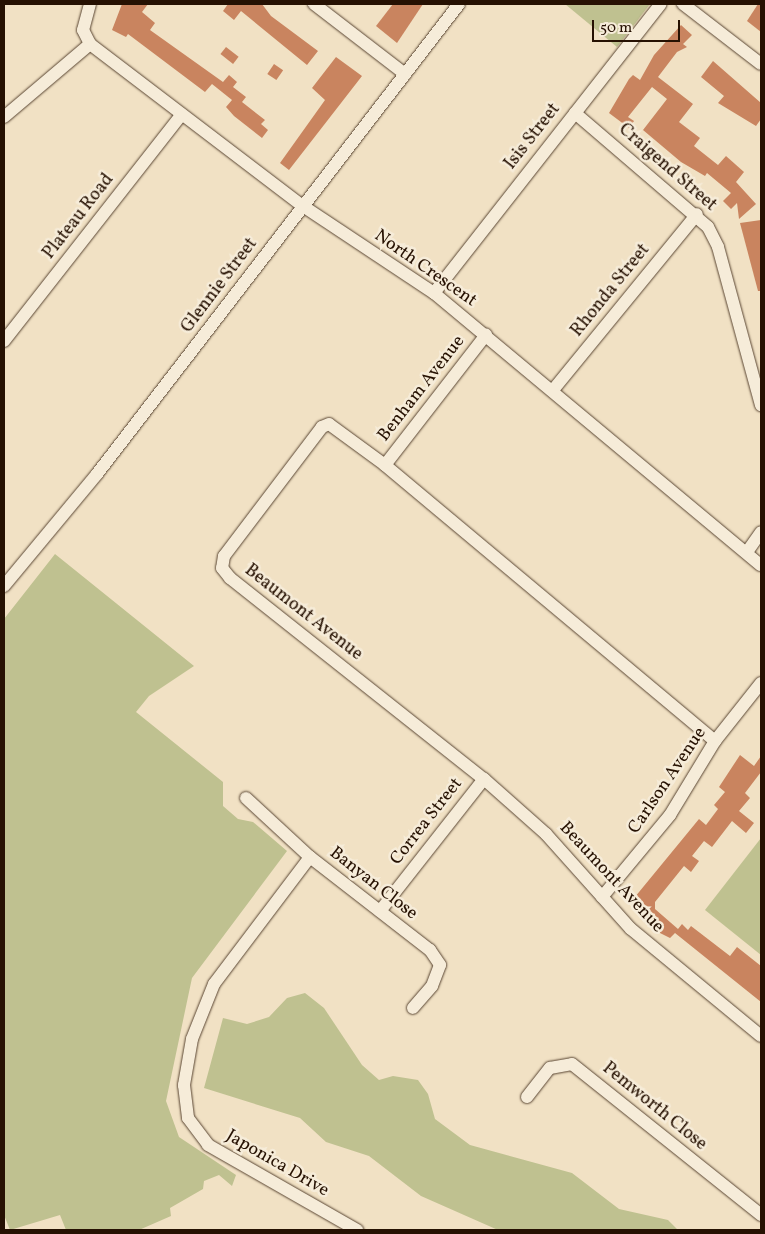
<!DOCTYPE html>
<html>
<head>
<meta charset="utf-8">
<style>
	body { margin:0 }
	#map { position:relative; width:765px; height:1234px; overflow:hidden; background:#f1e1c4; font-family:Vollkorn,serif }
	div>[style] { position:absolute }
	.green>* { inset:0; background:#bfc190 }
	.building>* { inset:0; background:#c9845f; transform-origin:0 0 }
	.roads { filter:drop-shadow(0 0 1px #594532) drop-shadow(0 0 1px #594532) }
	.street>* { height:12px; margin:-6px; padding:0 6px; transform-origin:6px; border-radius:6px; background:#f6ecd9 }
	span { translate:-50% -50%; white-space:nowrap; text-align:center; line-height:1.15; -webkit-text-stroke:5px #f6ecd9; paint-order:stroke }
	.street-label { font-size:18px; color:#261102 }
	.frame { position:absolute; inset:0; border:5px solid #261102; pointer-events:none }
	.scale { position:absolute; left:592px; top:20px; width:88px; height:22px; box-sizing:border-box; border:2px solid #261102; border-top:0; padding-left:6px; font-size:15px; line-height:18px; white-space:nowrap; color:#261102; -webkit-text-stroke:4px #f6ecd9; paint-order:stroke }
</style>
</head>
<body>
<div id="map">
	<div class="green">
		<div style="clip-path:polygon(565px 4px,650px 4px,617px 47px)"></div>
		<div style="clip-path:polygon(55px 554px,194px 666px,149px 696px,136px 712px,223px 782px,223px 806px,238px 819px,253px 822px,287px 851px,192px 978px,166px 1101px,179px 1137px,236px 1175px,232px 1186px,219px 1175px,204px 1181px,203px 1189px,170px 1208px,171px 1216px,139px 1230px,66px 1230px,60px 1215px,10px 1230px,4px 1215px,4px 619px)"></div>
		<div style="clip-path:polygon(761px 838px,761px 955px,705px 910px)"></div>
		<div style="clip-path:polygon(305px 993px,324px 1008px,362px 1065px,379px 1080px,393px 1076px,418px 1080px,428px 1094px,435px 1119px,470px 1145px,572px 1173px,619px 1209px,668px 1220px,678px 1230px,498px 1230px,421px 1196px,369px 1156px,326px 1142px,300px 1118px,204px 1088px,223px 1018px,247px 1024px,269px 1017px,287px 998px)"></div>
	</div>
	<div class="building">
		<div style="clip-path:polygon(122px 4px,148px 4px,142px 12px,155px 23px,150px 30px,223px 82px,229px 75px,237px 82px,233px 87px,246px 97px,242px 102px,265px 120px,261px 124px,268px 130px,262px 138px,234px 116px,226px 107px,232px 100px,212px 84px,205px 92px,128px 34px,126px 37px,112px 30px)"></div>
		<div style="clip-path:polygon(228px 4px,262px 4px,271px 16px,318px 51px,307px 65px,241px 11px,234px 20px,223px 11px)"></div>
		<div style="clip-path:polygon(393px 4px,423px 4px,397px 43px,376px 26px)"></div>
		<div style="clip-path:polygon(758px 4px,761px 4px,761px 32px,747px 21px)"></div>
		<div style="clip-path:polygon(681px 25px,692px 35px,683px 44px,687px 47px,677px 52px,658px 77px,693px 104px,679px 122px,700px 138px,694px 146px,718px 165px,726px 156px,744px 172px,736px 182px,756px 204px,739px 219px,737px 203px,731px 209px,723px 201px,731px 193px,707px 173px,705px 176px,681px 162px,643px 130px,667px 99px,652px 87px,628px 117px,634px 121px,629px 128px,609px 113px,629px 79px,633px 75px,640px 80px,654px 55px)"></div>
		<div style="left:226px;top:47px;width:16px;height:9px;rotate:38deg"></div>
		<div style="clip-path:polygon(336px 57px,362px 76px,289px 170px,280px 163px,325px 100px,312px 88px)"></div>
		<div style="clip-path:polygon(713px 61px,761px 103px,761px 119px,756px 126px,718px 103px,724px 96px,701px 77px)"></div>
		<div style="left:274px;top:64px;width:11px;height:12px;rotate:34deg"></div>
		<div style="clip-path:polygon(761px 220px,761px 291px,758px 291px,740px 223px)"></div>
		<div style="clip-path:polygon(740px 755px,754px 766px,761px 756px,761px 772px,745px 793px,750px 798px,739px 811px,754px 823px,746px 833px,732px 821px,712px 847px,704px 841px,692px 856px,699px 861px,691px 872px,684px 866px,655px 902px,655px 909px,678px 929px,682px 924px,688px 930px,691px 926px,730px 956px,737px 947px,761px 966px,761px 1002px,675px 933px,670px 938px,660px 933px,650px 925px,653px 921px,630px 903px,699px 819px,706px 825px,718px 809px,714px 805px,725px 792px,719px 787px)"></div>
	</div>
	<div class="roads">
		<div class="street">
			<div style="left:90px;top:4px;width:27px;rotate:105deg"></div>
			<div style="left:83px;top:30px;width:16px;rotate:63deg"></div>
			<div style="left:90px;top:44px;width:268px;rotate:37.3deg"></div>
			<div style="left:303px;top:206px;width:157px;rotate:33.6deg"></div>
			<div style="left:434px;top:293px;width:425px;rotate:39.8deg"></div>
			<div style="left:314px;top:4px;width:115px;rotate:37.6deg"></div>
			<div style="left:683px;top:4px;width:98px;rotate:37.6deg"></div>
			<div style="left:575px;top:113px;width:175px;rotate:40.6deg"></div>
			<div style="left:708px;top:227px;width:22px;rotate:63deg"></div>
			<div style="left:718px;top:247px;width:164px;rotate:74.8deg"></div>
			<div style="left:4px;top:117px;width:113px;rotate:-40.3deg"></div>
			<div style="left:434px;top:293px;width:367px;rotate:-51.9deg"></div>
			<div style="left:4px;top:341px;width:288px;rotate:-51.9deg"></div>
			<div style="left:553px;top:390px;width:227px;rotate:-50.7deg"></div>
			<div style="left:385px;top:465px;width:165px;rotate:-52.2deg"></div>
			<div style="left:747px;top:552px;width:24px;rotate:-55deg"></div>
			<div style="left:4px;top:586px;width:146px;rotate:-50.3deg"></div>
			<div style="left:97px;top:474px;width:593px;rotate:-52.4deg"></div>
			<div style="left:715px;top:741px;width:430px;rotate:-140.1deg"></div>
			<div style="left:385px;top:465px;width:69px;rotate:-143.8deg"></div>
			<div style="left:329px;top:424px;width:8px;rotate:157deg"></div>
			<div style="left:322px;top:427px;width:162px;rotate:127.2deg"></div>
			<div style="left:224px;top:556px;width:12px;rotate:99deg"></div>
			<div style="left:222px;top:568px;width:13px;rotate:51deg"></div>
			<div style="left:230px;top:578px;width:324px;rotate:38.4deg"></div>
			<div style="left:484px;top:779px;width:83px;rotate:41.6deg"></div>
			<div style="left:546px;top:834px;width:127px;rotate:48.2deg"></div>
			<div style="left:631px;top:929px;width:168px;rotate:39.5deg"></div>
			<div style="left:246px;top:798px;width:87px;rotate:42.7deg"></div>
			<div style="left:310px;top:857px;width:152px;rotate:37.8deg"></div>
			<div style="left:430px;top:950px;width:18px;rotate:56deg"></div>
			<div style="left:440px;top:965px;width:22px;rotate:111deg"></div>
			<div style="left:432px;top:986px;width:29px;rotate:131deg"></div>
			<div style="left:310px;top:857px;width:159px;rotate:127.1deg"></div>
			<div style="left:214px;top:984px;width:59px;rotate:111.8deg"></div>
			<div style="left:192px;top:1039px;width:47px;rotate:99.9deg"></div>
			<div style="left:184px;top:1085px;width:33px;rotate:83deg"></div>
			<div style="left:188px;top:1118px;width:34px;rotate:53deg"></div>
			<div style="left:208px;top:1145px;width:172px;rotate:29.7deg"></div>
			<div style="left:602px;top:897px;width:107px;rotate:-50.3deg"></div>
			<div style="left:670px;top:815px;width:87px;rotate:-58.7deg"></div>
			<div style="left:715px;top:741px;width:74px;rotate:-51.6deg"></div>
			<div style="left:380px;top:911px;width:168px;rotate:-51.8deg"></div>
			<div style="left:527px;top:1097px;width:37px;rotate:-52deg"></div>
			<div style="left:550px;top:1068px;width:22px;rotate:-10deg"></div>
			<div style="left:572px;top:1064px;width:242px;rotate:38.6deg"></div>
		</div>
	</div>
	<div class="street-label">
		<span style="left:533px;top:137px;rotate:-52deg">Isis Street</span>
		<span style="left:667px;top:168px;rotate:41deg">Craigend Street</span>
		<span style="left:79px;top:217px;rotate:-52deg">Plateau Road</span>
		<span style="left:425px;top:269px;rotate:35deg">North Crescent</span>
		<span style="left:220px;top:286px;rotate:-53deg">Glennie Street</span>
		<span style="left:611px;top:291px;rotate:-51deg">Rhonda Street</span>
		<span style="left:422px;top:389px;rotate:-52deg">Benham Avenue</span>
		<span style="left:303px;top:613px;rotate:38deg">Beaumont Avenue</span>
		<span style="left:668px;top:781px;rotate:-56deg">Carlson Avenue</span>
		<span style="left:427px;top:822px;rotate:-52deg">Correa Street</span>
		<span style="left:611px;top:878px;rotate:47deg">Beaumont Avenue</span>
		<span style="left:373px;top:884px;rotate:38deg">Banyan Close</span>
		<span style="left:654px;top:1107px;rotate:39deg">Pemworth Close</span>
		<span style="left:277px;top:1164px;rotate:30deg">Japonica Drive</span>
	</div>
	<div class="frame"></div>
	<div class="scale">50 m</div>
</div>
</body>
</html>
